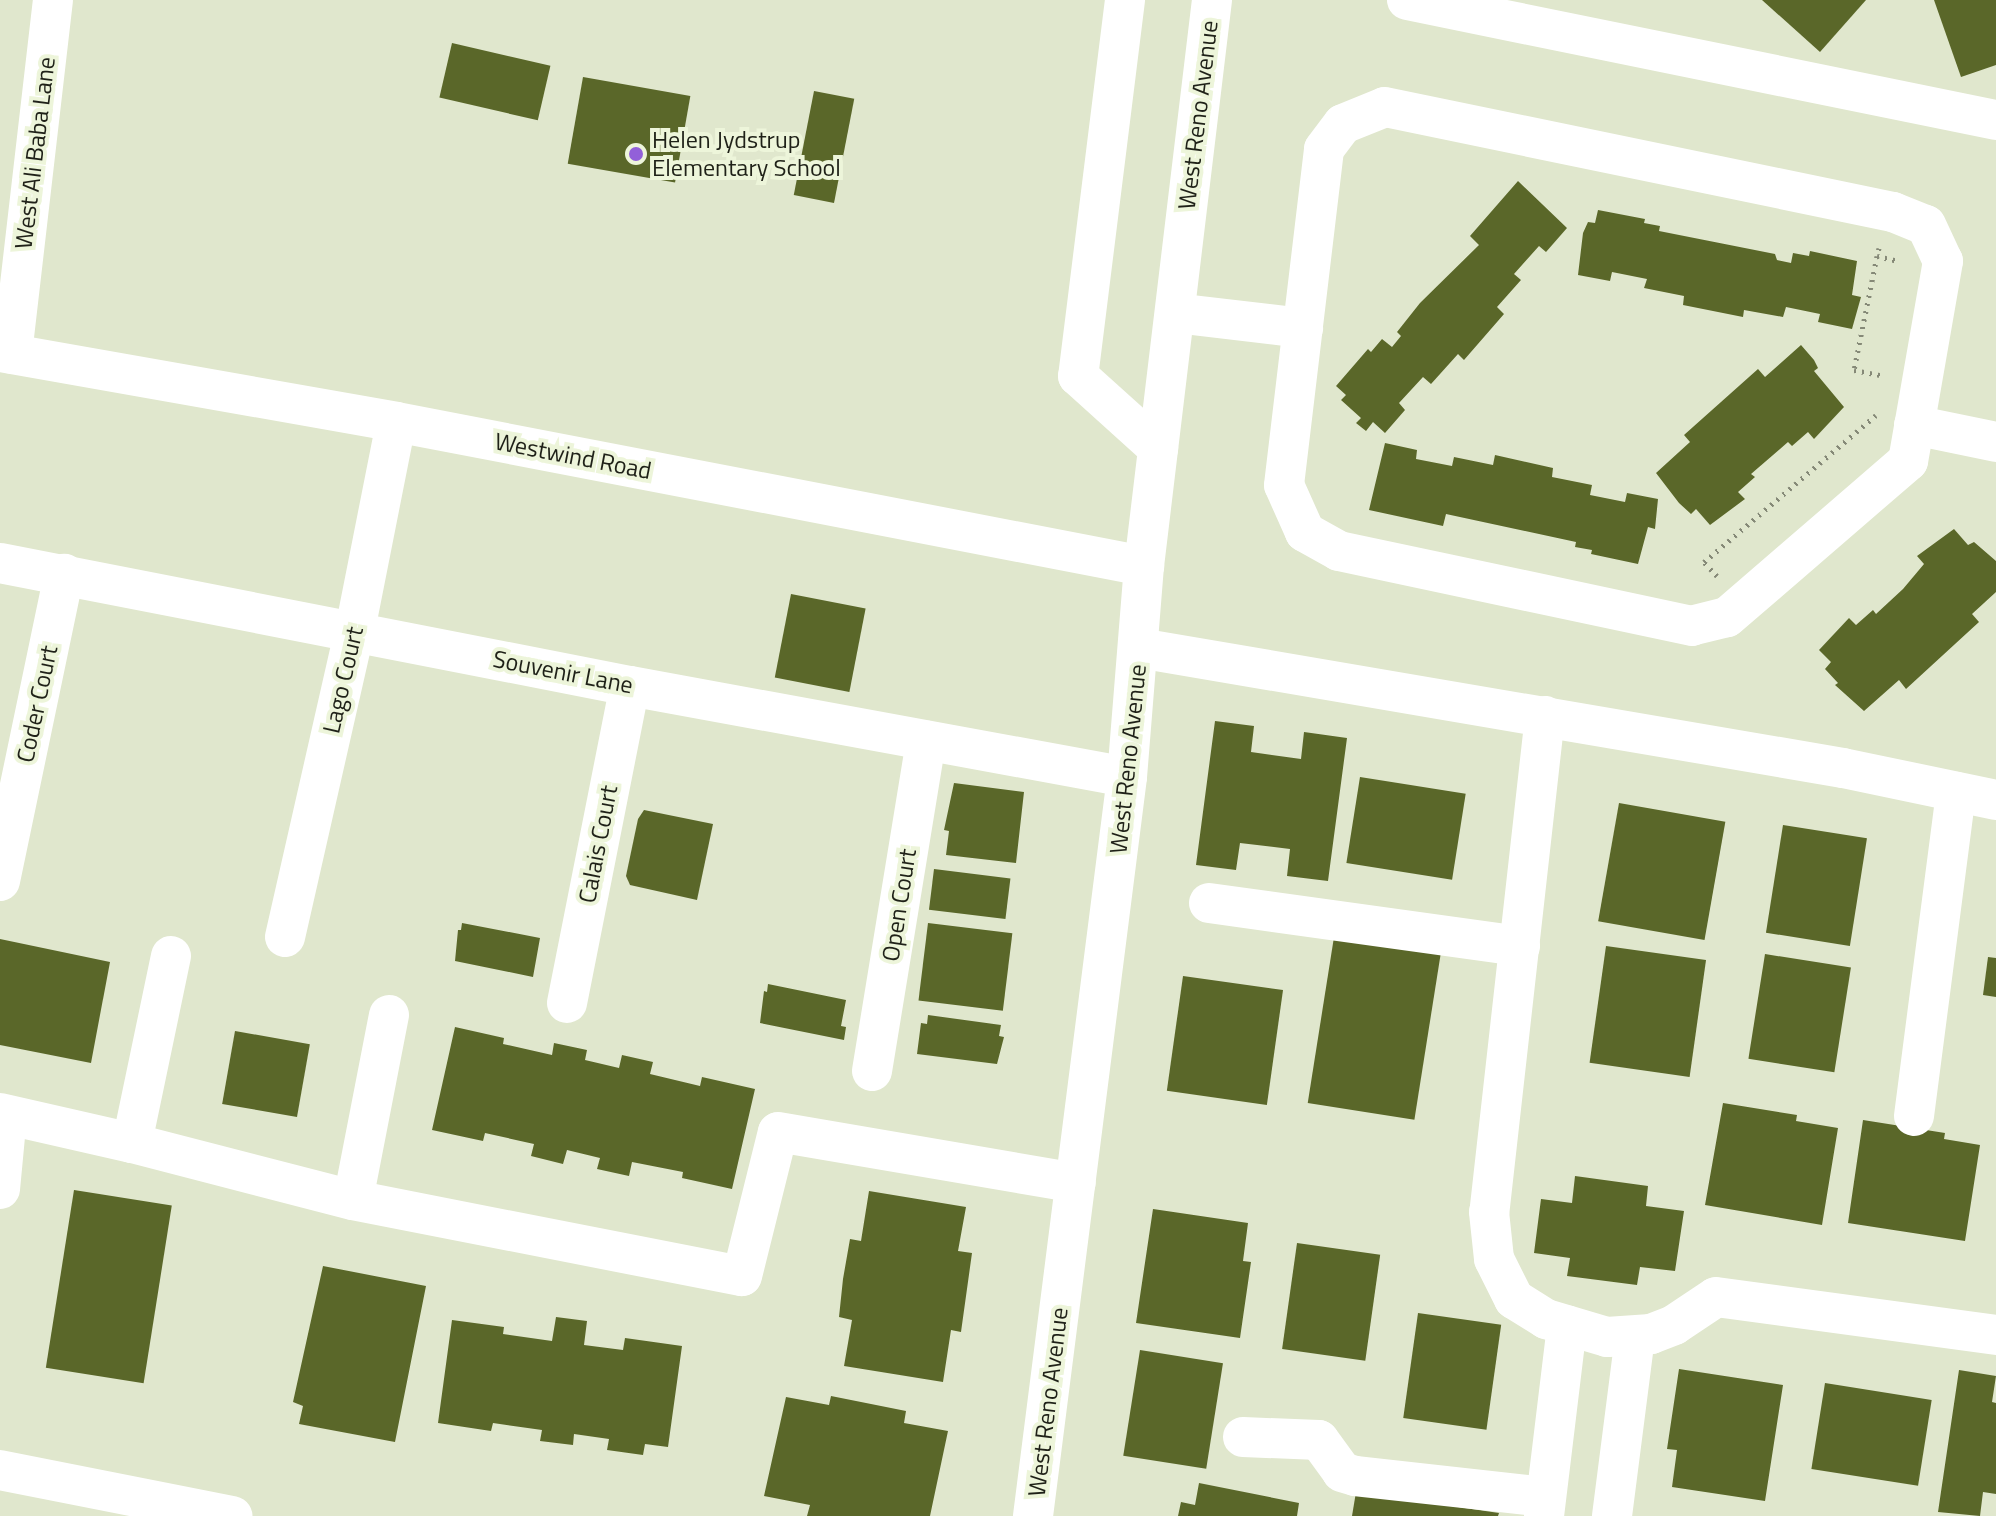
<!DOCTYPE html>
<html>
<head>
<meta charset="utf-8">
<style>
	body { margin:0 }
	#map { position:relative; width:1996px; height:1516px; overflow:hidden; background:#e0e7cd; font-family:"Titillium Web",sans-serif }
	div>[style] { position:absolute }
	.building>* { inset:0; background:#5a6729; transform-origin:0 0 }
	.path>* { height:5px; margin-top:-2.5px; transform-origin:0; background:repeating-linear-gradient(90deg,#858977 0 2px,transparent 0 8px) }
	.minor>* { height:40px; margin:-20px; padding:0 20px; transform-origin:20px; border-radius:20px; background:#fff }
	.dots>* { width:22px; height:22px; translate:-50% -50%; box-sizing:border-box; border:4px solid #edf5da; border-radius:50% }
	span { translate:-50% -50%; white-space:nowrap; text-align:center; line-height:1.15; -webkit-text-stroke:8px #edf5da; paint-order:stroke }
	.street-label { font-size:24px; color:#1f2118 }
	.poi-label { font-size:24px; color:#1f2118 }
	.left { translate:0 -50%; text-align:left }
</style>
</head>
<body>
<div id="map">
	<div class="building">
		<div style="clip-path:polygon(1762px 0,1866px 0,1820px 52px)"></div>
		<div style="clip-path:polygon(1934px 0,1996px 0,1996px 65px,1961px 77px)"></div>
		<div style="left:452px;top:43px;width:101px;height:56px;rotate:13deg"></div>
		<div style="left:583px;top:77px;width:109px;height:88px;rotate:10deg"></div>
		<div style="left:814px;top:91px;width:41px;height:106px;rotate:11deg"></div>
		<div style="clip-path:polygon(1518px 181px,1567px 228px,1546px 252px,1539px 246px,1514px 274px,1521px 280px,1497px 307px,1504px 314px,1464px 360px,1458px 354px,1431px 384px,1423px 377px,1399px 403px,1405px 410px,1385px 433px,1373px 422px,1366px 431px,1356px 423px,1361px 418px,1341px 400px,1346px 395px,1336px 386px,1368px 349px,1371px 352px,1382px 339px,1392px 347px,1401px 336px,1397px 332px,1420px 303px,1479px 245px,1470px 236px)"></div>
		<div style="clip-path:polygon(1598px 210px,1645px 219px,1644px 223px,1660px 226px,1659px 231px,1775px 254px,1777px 260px,1791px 263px,1793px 253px,1809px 256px,1810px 251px,1857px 261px,1852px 295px,1861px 297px,1852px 329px,1818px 322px,1820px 314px,1786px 307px,1783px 317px,1744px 310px,1743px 317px,1683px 305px,1684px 296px,1644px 288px,1647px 279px,1612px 272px,1610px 281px,1578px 275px,1583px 233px,1588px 222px,1595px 223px)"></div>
		<div style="clip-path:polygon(1801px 345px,1814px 360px,1818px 368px,1814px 371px,1844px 407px,1814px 439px,1808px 432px,1792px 446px,1788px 442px,1751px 474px,1755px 477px,1738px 492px,1745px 499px,1710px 525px,1696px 509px,1691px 514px,1679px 503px,1656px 473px,1690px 442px,1684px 435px,1758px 369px,1765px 377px)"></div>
		<div style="clip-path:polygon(1385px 443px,1417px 450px,1416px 459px,1452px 466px,1454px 457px,1493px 465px,1495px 455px,1553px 468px,1552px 477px,1592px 485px,1590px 495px,1625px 502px,1627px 493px,1658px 499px,1655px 529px,1648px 527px,1638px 564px,1591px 554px,1592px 550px,1575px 547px,1576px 542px,1446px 514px,1443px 526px,1369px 510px)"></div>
		<div style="clip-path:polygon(1954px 529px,1968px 545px,1974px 542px,1996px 561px,1996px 592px,1972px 614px,1979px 622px,1906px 689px,1899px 680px,1864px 711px,1835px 685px,1838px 683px,1825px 669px,1831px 662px,1819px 650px,1849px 618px,1856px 625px,1873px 610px,1876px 614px,1903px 589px,1924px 564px,1917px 556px)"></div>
		<div style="left:791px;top:594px;width:76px;height:85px;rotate:11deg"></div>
		<div style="clip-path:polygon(1215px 721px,1254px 726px,1251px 752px,1301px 759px,1304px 732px,1347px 738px,1328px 881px,1287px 876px,1290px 849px,1240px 843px,1236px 870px,1196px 865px)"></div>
		<div style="left:1360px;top:777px;width:107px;height:87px;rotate:9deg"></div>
		<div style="clip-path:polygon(954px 783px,1024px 792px,1016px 863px,946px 855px,949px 831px,944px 830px)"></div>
		<div style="left:1619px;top:803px;width:108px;height:120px;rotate:10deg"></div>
		<div style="clip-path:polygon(644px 810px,713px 824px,697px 900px,630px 885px,626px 876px,638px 819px)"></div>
		<div style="left:1783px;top:825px;width:85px;height:109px;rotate:9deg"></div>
		<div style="left:934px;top:869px;width:77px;height:41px;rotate:7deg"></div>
		<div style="clip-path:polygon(462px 923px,540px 938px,533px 977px,455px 961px,458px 930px,461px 930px)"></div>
		<div style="left:928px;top:923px;width:85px;height:78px;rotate:7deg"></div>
		<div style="left:1334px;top:937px;width:108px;height:168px;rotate:9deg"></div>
		<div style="clip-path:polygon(0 939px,110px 962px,91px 1063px,0 1045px)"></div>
		<div style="left:1606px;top:946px;width:101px;height:118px;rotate:8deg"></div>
		<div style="left:1765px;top:954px;width:87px;height:106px;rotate:9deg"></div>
		<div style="clip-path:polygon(1988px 957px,1996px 958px,1996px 997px,1983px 995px)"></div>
		<div style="left:1183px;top:976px;width:101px;height:116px;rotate:8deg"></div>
		<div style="clip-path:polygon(768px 984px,846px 1000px,841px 1026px,846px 1027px,844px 1040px,760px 1023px,764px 991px,767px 992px)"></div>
		<div style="clip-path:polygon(928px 1015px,1001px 1025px,999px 1036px,1004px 1037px,997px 1064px,917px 1054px,921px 1023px,927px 1024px)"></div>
		<div style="clip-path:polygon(455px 1027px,504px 1038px,503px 1044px,552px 1055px,554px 1043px,587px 1050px,585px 1060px,619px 1068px,622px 1055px,653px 1062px,650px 1074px,700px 1086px,702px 1077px,755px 1089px,732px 1189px,682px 1178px,683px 1172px,632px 1162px,629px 1176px,597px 1169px,600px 1158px,567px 1150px,563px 1164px,531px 1156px,534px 1144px,485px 1133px,483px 1141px,432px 1130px)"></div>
		<div style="left:235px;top:1031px;width:76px;height:74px;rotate:10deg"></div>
		<div style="clip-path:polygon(1723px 1103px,1797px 1115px,1796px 1121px,1838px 1128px,1822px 1225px,1705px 1205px)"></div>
		<div style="clip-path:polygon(1863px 1120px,1945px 1133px,1944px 1139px,1980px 1145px,1965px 1241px,1848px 1223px)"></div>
		<div style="clip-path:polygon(1575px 1176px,1648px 1186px,1646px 1206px,1684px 1211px,1675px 1271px,1640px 1267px,1637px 1285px,1567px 1276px,1570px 1258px,1534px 1253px,1541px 1199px,1572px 1203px)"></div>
		<div style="left:74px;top:1190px;width:99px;height:180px;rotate:9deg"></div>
		<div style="clip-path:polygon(869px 1191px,966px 1207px,958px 1251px,972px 1253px,961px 1332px,951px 1330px,943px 1382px,844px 1366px,852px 1320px,839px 1317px,843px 1279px,850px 1239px,861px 1241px)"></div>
		<div style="clip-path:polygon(1153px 1209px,1248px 1223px,1243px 1261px,1251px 1262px,1240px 1338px,1136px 1323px)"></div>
		<div style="left:1297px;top:1243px;width:84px;height:107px;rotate:8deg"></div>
		<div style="clip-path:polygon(323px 1266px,426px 1286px,395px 1442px,299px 1424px,303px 1406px,293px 1402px)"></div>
		<div style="left:1418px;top:1313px;width:84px;height:106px;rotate:8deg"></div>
		<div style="clip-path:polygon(556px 1317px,587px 1321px,584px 1345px,623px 1350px,625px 1338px,682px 1346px,668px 1447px,645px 1444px,643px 1455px,607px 1450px,609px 1439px,574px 1434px,573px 1445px,540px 1441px,542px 1430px,493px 1423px,491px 1431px,438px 1423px,452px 1320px,504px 1327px,503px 1334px,552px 1341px)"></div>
		<div style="left:1140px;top:1350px;width:84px;height:107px;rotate:9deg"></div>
		<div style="clip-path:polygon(1679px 1369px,1783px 1385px,1765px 1501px,1672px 1487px,1677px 1450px,1667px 1449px)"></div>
		<div style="clip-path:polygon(1959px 1370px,1996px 1376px,1992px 1402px,1996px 1403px,1996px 1494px,1983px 1492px,1980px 1516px,1938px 1512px)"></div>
		<div style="left:1825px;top:1383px;width:108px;height:87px;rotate:9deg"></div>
		<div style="clip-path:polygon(831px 1396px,906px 1411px,904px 1423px,948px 1431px,930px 1516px,807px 1516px,810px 1505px,764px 1496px,786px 1397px,829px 1405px)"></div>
		<div style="clip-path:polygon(1199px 1483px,1299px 1503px,1297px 1516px,1178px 1516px,1181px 1502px,1195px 1505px)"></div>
		<div style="clip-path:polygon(1356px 1492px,1499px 1513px,1498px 1516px,1352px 1516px)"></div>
	</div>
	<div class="path">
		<div style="left:1879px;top:248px;width:8px;rotate:104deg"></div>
		<div style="left:1877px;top:256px;width:22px;rotate:13deg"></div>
		<div style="left:1877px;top:256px;width:116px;rotate:101.4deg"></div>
		<div style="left:1854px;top:370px;width:31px;rotate:11deg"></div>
		<div style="left:1717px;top:576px;width:19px;rotate:-133deg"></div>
		<div style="left:1704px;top:562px;width:226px;rotate:-40.5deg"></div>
	</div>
	<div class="minor">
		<div style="left:1125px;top:0;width:379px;rotate:97.1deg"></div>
		<div style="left:1078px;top:376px;width:108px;rotate:42deg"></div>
		<div style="left:1407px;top:0;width:601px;rotate:11.52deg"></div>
		<div style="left:1385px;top:107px;width:519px;rotate:11.68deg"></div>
		<div style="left:1893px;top:212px;width:35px;rotate:22deg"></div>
		<div style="left:1926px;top:225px;width:40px;rotate:65deg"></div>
		<div style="left:1943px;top:261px;width:203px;rotate:99.9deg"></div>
		<div style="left:1908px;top:461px;width:239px;rotate:139.2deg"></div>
		<div style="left:1727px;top:617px;width:36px;rotate:166deg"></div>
		<div style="left:1692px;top:626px;width:361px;rotate:-168deg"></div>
		<div style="left:1339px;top:551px;width:39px;rotate:-151deg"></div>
		<div style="left:1305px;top:532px;width:51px;rotate:-114.1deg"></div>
		<div style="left:1284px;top:485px;width:338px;rotate:-83.2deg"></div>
		<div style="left:1324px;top:149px;width:31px;rotate:-53deg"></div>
		<div style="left:1343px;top:124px;width:45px;rotate:-22deg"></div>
		<div style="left:1175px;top:313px;width:129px;rotate:6.7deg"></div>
		<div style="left:0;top:352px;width:402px;rotate:10deg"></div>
		<div style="left:396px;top:422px;width:762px;rotate:10.9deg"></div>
		<div style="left:12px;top:354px;width:356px;rotate:-83.4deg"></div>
		<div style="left:1914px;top:425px;width:84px;rotate:11.7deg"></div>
		<div style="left:0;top:563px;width:642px;rotate:11.05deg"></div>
		<div style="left:630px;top:686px;width:505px;rotate:10.38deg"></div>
		<div style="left:1139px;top:648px;width:714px;rotate:9.67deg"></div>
		<div style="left:1843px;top:768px;width:156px;rotate:11.8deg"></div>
		<div style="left:1545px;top:716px;width:499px;rotate:96.4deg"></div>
		<div style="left:1489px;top:1212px;width:47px;rotate:83.9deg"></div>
		<div style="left:1494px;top:1259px;width:45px;rotate:63.4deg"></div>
		<div style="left:1514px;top:1299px;width:38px;rotate:32deg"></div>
		<div style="left:1546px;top:1319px;width:64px;rotate:16.4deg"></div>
		<div style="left:1607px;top:1337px;width:44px;rotate:-3.9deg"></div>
		<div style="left:1651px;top:1334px;width:25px;rotate:-21deg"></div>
		<div style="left:1674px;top:1325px;width:50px;rotate:-33.7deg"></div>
		<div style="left:1716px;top:1297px;width:283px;rotate:7.7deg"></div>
		<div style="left:0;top:881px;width:314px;rotate:-78.2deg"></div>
		<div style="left:1209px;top:903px;width:314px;rotate:7.9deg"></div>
		<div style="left:285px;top:937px;width:315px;rotate:-77.2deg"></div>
		<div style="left:355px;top:630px;width:212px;rotate:-78.8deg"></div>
		<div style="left:171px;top:956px;width:191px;rotate:101.8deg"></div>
		<div style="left:132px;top:1143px;width:228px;rotate:14.5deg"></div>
		<div style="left:567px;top:1003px;width:323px;rotate:-78.8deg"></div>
		<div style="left:389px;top:1015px;width:188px;rotate:101deg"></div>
		<div style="left:353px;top:1200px;width:396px;rotate:11.1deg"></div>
		<div style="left:742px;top:1276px;width:148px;rotate:-76deg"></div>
		<div style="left:778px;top:1132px;width:302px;rotate:9.7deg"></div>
		<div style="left:872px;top:1071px;width:335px;rotate:-80.7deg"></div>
		<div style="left:0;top:1113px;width:135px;rotate:12.8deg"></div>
		<div style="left:1914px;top:1116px;width:327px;rotate:-82.6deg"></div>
		<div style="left:0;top:1189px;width:74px;rotate:-84.6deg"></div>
		<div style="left:1243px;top:1437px;width:76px;rotate:2.3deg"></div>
		<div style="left:1319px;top:1440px;width:39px;rotate:54deg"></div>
		<div style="left:1342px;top:1472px;width:14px;rotate:17deg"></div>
		<div style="left:1355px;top:1476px;width:192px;rotate:6.3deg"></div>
		<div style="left:0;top:1470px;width:237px;rotate:11.2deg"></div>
		<div style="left:1033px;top:1516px;width:745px;rotate:-82.75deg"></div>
		<div style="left:1127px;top:777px;width:212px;rotate:-85.4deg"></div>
		<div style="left:1144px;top:566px;width:570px;rotate:-83.15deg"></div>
		<div style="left:1544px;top:1516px;width:192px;rotate:-83.1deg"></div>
		<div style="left:1612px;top:1516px;width:181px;rotate:-82.7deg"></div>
	</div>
	<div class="dots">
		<div style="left:636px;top:154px;background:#9260d9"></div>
	</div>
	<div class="street-label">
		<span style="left:1198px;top:115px;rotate:-83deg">West Reno Avenue</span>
		<span style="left:35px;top:153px;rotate:-83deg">West Ali Baba Lane</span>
		<span style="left:573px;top:456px;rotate:11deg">Westwind Road</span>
		<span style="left:563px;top:672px;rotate:11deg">Souvenir Lane</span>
		<span style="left:343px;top:680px;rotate:-77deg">Lago Court</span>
		<span style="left:37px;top:704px;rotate:-78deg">Coder Court</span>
		<span style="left:1128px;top:759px;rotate:-84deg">West Reno Avenue</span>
		<span style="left:598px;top:844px;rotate:-79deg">Calais Court</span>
		<span style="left:899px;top:905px;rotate:-81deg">Open Court</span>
		<span style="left:1048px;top:1402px;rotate:-83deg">West Reno Avenue</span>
	</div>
	<div class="poi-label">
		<span class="left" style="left:652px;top:154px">Helen Jydstrup<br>Elementary School</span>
	</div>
</div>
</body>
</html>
